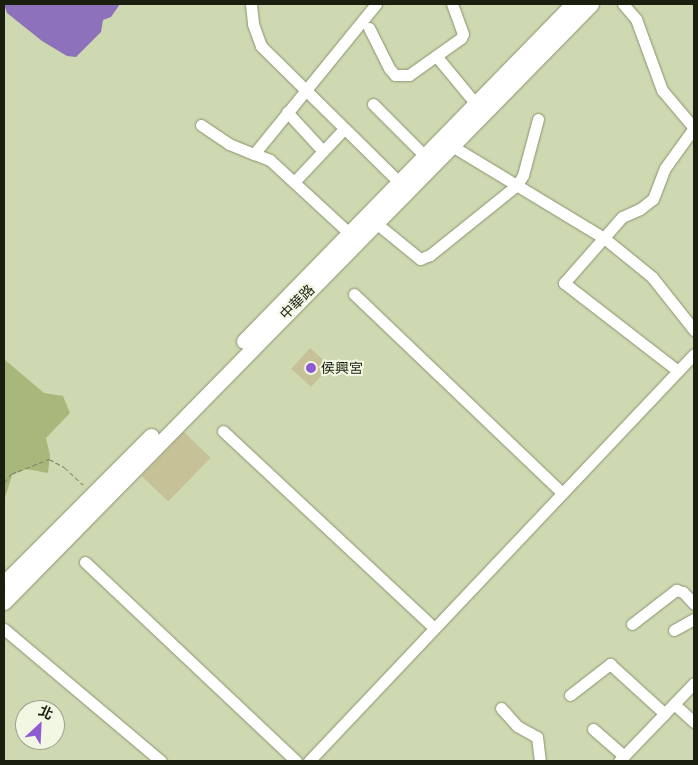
<!DOCTYPE html>
<html>
<head>
<meta charset="utf-8">
<style>
	body { margin:0 }
	#map { position:relative; width:698px; height:765px; overflow:hidden; background:#ced9b1; font-family:Barlow,"Noto Sans TC",sans-serif }
	div>[style] { position:absolute }
	.green>* { inset:0; background:#a8b87a }
	.water>* { inset:0; background:#8d72bb }
	.building>* { inset:0; background:#c7c198; transform-origin:0 0 }
	.path>* { height:1px; margin-top:-0.5px; transform-origin:0; background:repeating-linear-gradient(90deg,#7d8568 0 5px,transparent 0 7.5px) }
	.roads { filter:drop-shadow(0 0 1px #89936e) drop-shadow(0 0 1px #89936e) }
	.minor>* { height:11px; margin:-5.5px; padding:0 5.5px; transform-origin:5.5px; border-radius:5.5px; background:#fff }
	.major>* { height:15px; margin:-7.5px; padding:0 7.5px; transform-origin:7.5px; border-radius:7.5px; background:#fff }
	.dots>* { width:14px; height:14px; translate:-50% -50%; box-sizing:border-box; border:2px solid #f1f7e3; border-radius:50% }
	span { translate:-50% -50%; white-space:nowrap; text-align:center; line-height:1.15; -webkit-text-stroke:4px #f1f7e3; paint-order:stroke }
	.street-label { font-size:14px; color:#1b1f10 }
	.poi-label { font-size:14px; color:#1b1f10 }
	.left { translate:0 -50%; text-align:left }
	.frame { position:absolute; inset:0; border:5px solid #1b1f10; pointer-events:none }
	.north { position:absolute; left:15px; top:700px; width:50px; height:50px; box-sizing:border-box; background:#f1f7e3; border:1px solid #9ba18f; border-radius:50%; rotate:25deg; font-size:14px; font-weight:700; line-height:20px; text-align:center; color:#1b1f10 }
	.north::after { content:''; display:block; margin:auto; width:18px; height:22px; background:#8e5bd3; clip-path:polygon(50% 0,100% 100%,50% 72%,0 100%) }
</style>
</head>
<body>
<div id="map">
	<div class="green">
		<div style="clip-path:polygon(4px 359px,44px 393px,63px 396px,70px 413px,46px 438px,50px 455px,48px 473px,26px 469px,12px 475px,4px 501px)"></div>
	</div>
	<div class="water">
		<div style="clip-path:polygon(4px 4px,120px 4px,111px 17px,103px 20px,101px 32px,76px 57px,67px 56px,42px 41px,7px 13px)"></div>
	</div>
	<div class="building">
		<div style="left:310px;top:348px;width:27px;height:28px;rotate:42deg"></div>
		<div style="left:184px;top:432px;width:37px;height:61px;rotate:44deg"></div>
	</div>
	<div class="path">
		<div style="left:4px;top:483px;width:11px;rotate:-52deg"></div>
		<div style="left:11px;top:474px;width:41px;rotate:-21.5deg"></div>
		<div style="left:49px;top:459px;width:17px;rotate:28deg"></div>
		<div style="left:64px;top:467px;width:26px;rotate:43deg"></div>
	</div>
	<div class="roads">
		<div class="minor">
			<div style="left:251px;top:4px;width:20px;rotate:84deg"></div>
			<div style="left:253px;top:24px;width:23px;rotate:70deg"></div>
			<div style="left:261px;top:46px;width:194px;rotate:44.6deg"></div>
			<div style="left:623px;top:4px;width:20px;rotate:49deg"></div>
			<div style="left:636px;top:19px;width:76px;rotate:69.9deg"></div>
			<div style="left:662px;top:90px;width:50px;rotate:49.9deg"></div>
			<div style="left:369px;top:28px;width:45px;rotate:63.4deg"></div>
			<div style="left:389px;top:68px;width:9px;rotate:49deg"></div>
			<div style="left:395px;top:75px;width:14px"></div>
			<div style="left:409px;top:75px;width:64px;rotate:-35.4deg"></div>
			<div style="left:461px;top:38px;width:4px;rotate:-63deg"></div>
			<div style="left:463px;top:34px;width:32px;rotate:-110deg"></div>
			<div style="left:437px;top:57px;width:61px;rotate:50.3deg"></div>
			<div style="left:373px;top:104px;width:74px;rotate:45deg"></div>
			<div style="left:287px;top:112px;width:52px;rotate:47.4deg"></div>
			<div style="left:201px;top:125px;width:34px;rotate:34deg"></div>
			<div style="left:229px;top:144px;width:27px;rotate:22deg"></div>
			<div style="left:447px;top:143px;width:184px;rotate:31.2deg"></div>
			<div style="left:604px;top:238px;width:62px;rotate:39.1deg"></div>
			<div style="left:652px;top:277px;width:68px;rotate:51.6deg"></div>
			<div style="left:295px;top:181px;width:71px;rotate:-46.7deg"></div>
			<div style="left:376px;top:223px;width:57px;rotate:39.3deg"></div>
			<div style="left:420px;top:259px;width:11px;rotate:-22deg"></div>
			<div style="left:430px;top:255px;width:112px;rotate:-38.8deg"></div>
			<div style="left:517px;top:185px;width:12px;rotate:-59deg"></div>
			<div style="left:523px;top:175px;width:58px;rotate:-75deg"></div>
			<div style="left:349px;top:233px;width:108px;rotate:-137.3deg"></div>
			<div style="left:270px;top:160px;width:17px;rotate:-159deg"></div>
			<div style="left:254px;top:154px;width:193px;rotate:-50.9deg"></div>
			<div style="left:354px;top:294px;width:286px;rotate:43.7deg"></div>
			<div style="left:678px;top:371px;width:144px;rotate:-142.3deg"></div>
			<div style="left:564px;top:283px;width:88px;rotate:-48.7deg"></div>
			<div style="left:622px;top:217px;width:20px;rotate:-24deg"></div>
			<div style="left:640px;top:209px;width:16px;rotate:-38deg"></div>
			<div style="left:653px;top:199px;width:33px;rotate:-69deg"></div>
			<div style="left:665px;top:168px;width:49px;rotate:-54.1deg"></div>
			<div style="left:223px;top:431px;width:287px;rotate:43deg"></div>
			<div style="left:85px;top:562px;width:290px;rotate:43.3deg"></div>
			<div style="left:632px;top:624px;width:56px;rotate:-37.7deg"></div>
			<div style="left:676px;top:590px;width:7px;rotate:16deg"></div>
			<div style="left:683px;top:592px;width:16px;rotate:47deg"></div>
			<div style="left:4px;top:629px;width:205px;rotate:40.1deg"></div>
			<div style="left:674px;top:630px;width:23px;rotate:-29deg"></div>
			<div style="left:570px;top:695px;width:51px;rotate:-37.8deg"></div>
			<div style="left:610px;top:664px;width:74px;rotate:42.3deg"></div>
			<div style="left:674px;top:704px;width:27px;rotate:42deg"></div>
			<div style="left:501px;top:708px;width:24px;rotate:48deg"></div>
			<div style="left:517px;top:726px;width:23px;rotate:29deg"></div>
			<div style="left:537px;top:737px;width:24px;rotate:83deg"></div>
			<div style="left:593px;top:729px;width:41px;rotate:41.1deg"></div>
			<div style="left:309px;top:761px;width:560px;rotate:-46.59deg"></div>
			<div style="left:619px;top:761px;width:108px;rotate:-46.1deg"></div>
		</div>
		<div class="major">
			<div style="left:244px;top:341px;width:471px;rotate:-45.7deg"></div>
			<div style="left:4px;top:583px;width:208px;rotate:-45deg"></div>
			<div style="left:4px;top:602px;width:838px;rotate:-45.53deg"></div>
		</div>
	</div>
	<div class="dots">
		<div style="left:311px;top:368px;background:#8e5bd3"></div>
	</div>
	<div class="street-label">
		<span style="left:297px;top:302px;rotate:-45deg">中華路</span>
	</div>
	<div class="poi-label">
		<span class="left" style="left:321px;top:368px">侯興宮</span>
	</div>
	<div class="frame"></div>
	<div class="north">北</div>
</div>
</body>
</html>
